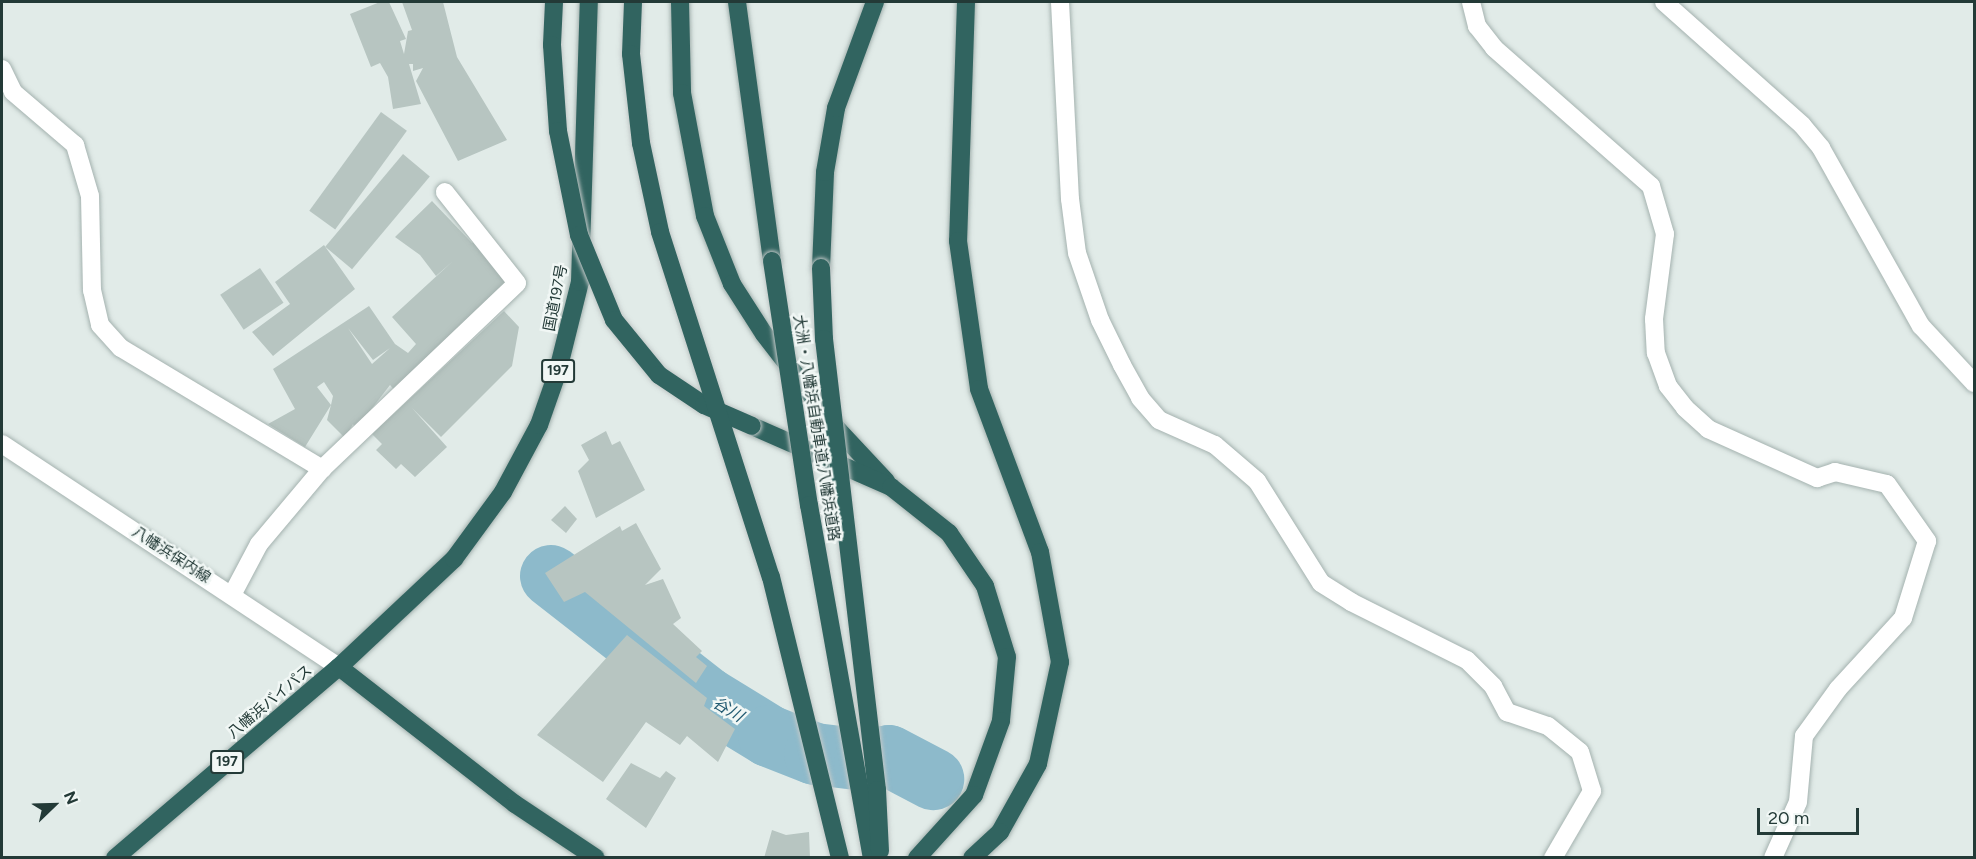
<!DOCTYPE html>
<html>
<head>
<meta charset="utf-8">
<style>
	body { margin:0 }
	#map { position:relative; width:1976px; height:859px; overflow:hidden; background:#e1ebe8; font-family:Figtree,"Noto Sans JP",sans-serif }
	div>[style] { position:absolute }
	.river>* { height:62px; margin:-31px; padding:0 31px; transform-origin:31px; border-radius:31px; background:#8dbacb }
	.building>* { inset:0; background:#b7c5c1; transform-origin:0 0 }
	.roads { filter:drop-shadow(0 0 2px #a4b2af) drop-shadow(0 0 2px #a4b2af) }
	.street>* { height:18px; margin:-9px; padding:0 9px; transform-origin:9px; border-radius:9px; background:#fff }
	.secondary>* { height:18px; margin:-9px; padding:0 9px; transform-origin:9px; border-radius:9px; background:#fff }
	.highway>* { height:18px; margin:-9px; padding:0 9px; transform-origin:9px; border-radius:9px; background:#316460 }
	.bridges { filter:drop-shadow(0 0 2px #c1c8c7) drop-shadow(0 0 2px #c1c8c7) }
	.highway-bridge>* { height:18px; margin:-9px; padding:0 9px; transform-origin:9px; border-radius:9px; background:#316460 }
	span { translate:-50% -50%; white-space:nowrap; text-align:center; line-height:1.15; -webkit-text-stroke:5px #f1f7f5; paint-order:stroke }
	.shield-label span { padding:2px 4px; background:#f1f7f5; border:2px solid; border-radius:4px; -webkit-text-stroke-width:0 }
	.shield-label { font-size:14px; color:#233a37; font-weight:700 }
	.street-label { font-size:15px; color:#233a37 }
	.water-label { font-size:16px; color:#225a71; font-style:italic }
	.frame { position:absolute; inset:0; border:3px solid #233a37; pointer-events:none }
	.north { position:absolute; left:24px; top:775px; width:60px; height:60px; -webkit-text-stroke:4px #f1f7f5; paint-order:stroke; rotate:67deg; font-size:16px; font-weight:700; line-height:24px; text-align:center; color:#233a37 }
	.north::after { content:''; display:block; margin:auto; width:21px; height:27px; background:#233a37; clip-path:polygon(50% 0,100% 100%,50% 72%,0 100%) }
	.scale { position:absolute; left:1757px; top:808px; width:102px; height:27px; box-sizing:border-box; border:3px solid #233a37; border-top:0; padding-left:8px; font-size:18px; line-height:21px; white-space:nowrap; color:#233a37; -webkit-text-stroke:4px #f1f7f5; paint-order:stroke }
</style>
</head>
<body>
<div id="map">
	<div class="river">
		<div style="left:551px;top:576px;width:198px;rotate:38deg"></div>
		<div style="left:707px;top:698px;width:73px;rotate:31.5deg"></div>
		<div style="left:769px;top:736px;width:49px;rotate:21.4deg"></div>
		<div style="left:815px;top:754px;width:50px;rotate:6.8deg"></div>
		<div style="left:865px;top:760px;width:24px;rotate:-9deg"></div>
		<div style="left:889px;top:756px;width:50px;rotate:27.6deg"></div>
	</div>
	<div class="building">
		<div style="clip-path:polygon(380px 2px,389px 2px,406px 39px,400px 41px,404px 54px,408px 31px,412px 30px,402px 2px,443px 2px,457px 57px,507px 140px,458px 161px,416px 81px,423px 68px,413px 71px,413px 64px,409px 64px,421px 104px,393px 109px,388px 77px,380px 63px,371px 67px,350px 14px)"></div>
		<div style="left:381px;top:112px;width:32px;height:122px;rotate:36deg"></div>
		<div style="left:403px;top:154px;width:35px;height:121px;rotate:40deg"></div>
		<div style="clip-path:polygon(evenodd,432px 201px,472px 243px,477px 239px,513px 278px,396px 392px,390px 385px,356px 429px,353px 424px,345px 438px,327px 420px,331px 405px,305px 447px,268px 424px,295px 409px,273px 369px,369px 306px,395px 344px,408px 353px,416px 344px,392px 317px,453px 261px,436px 276px,420px 255px,395px 237px,432px 201px,348px 328px,373px 360px,390px 348px,372px 364px,348px 328px,432px 201px,324px 382px,333px 396px,331px 405px,317px 387px,324px 382px)"></div>
		<div style="clip-path:polygon(324px 245px,355px 289px,273px 356px,252px 332px,290px 304px,275px 282px)"></div>
		<div style="left:260px;top:268px;width:42px;height:48px;rotate:56deg"></div>
		<div style="clip-path:polygon(504px 311px,519px 327px,512px 366px,441px 437px,412px 408px,447px 447px,415px 477px,401px 464px,396px 469px,376px 450px,382px 444px,372px 434px)"></div>
		<div style="clip-path:polygon(606px 431px,612px 445px,620px 441px,645px 490px,596px 518px,578px 471px,589px 460px,581px 445px)"></div>
		<div style="clip-path:polygon(565px 506px,577px 519px,566px 533px,551px 520px)"></div>
		<div style="clip-path:polygon(636px 523px,661px 569px,645px 585px,663px 579px,681px 618px,673px 624px,702px 651px,696px 657px,707px 666px,696px 683px,585px 592px,564px 602px,545px 573px,620px 526px,622px 531px)"></div>
		<div style="clip-path:polygon(627px 635px,707px 698px,704px 706px,735px 729px,718px 762px,687px 736px,680px 745px,646px 722px,603px 782px,537px 735px)"></div>
		<div style="clip-path:polygon(631px 763px,660px 778px,666px 771px,676px 778px,646px 828px,606px 799px)"></div>
		<div style="clip-path:polygon(772px 830px,786px 835px,809px 832px,810px 858px,764px 858px)"></div>
	</div>
	<div class="roads">
		<div class="street">
			<div style="left:1471px;top:2px;width:25px;rotate:76deg"></div>
			<div style="left:1477px;top:26px;width:28px;rotate:52deg"></div>
			<div style="left:1494px;top:48px;width:209px;rotate:41.3deg"></div>
			<div style="left:1651px;top:186px;width:50px;rotate:73.7deg"></div>
			<div style="left:1665px;top:234px;width:86px;rotate:97.4deg"></div>
			<div style="left:1654px;top:319px;width:34px;rotate:87deg"></div>
			<div style="left:1656px;top:353px;width:35px;rotate:70deg"></div>
			<div style="left:1668px;top:386px;width:28px;rotate:52deg"></div>
			<div style="left:1685px;top:408px;width:31px;rotate:42deg"></div>
			<div style="left:1708px;top:429px;width:120px;rotate:24.2deg"></div>
			<div style="left:1817px;top:478px;width:19px;rotate:-18deg"></div>
			<div style="left:1835px;top:472px;width:53px;rotate:13deg"></div>
			<div style="left:1887px;top:484px;width:70px;rotate:54.9deg"></div>
			<div style="left:1927px;top:541px;width:81px;rotate:107.3deg"></div>
			<div style="left:1903px;top:618px;width:96px;rotate:132.5deg"></div>
			<div style="left:1838px;top:689px;width:58px;rotate:125.9deg"></div>
			<div style="left:1804px;top:736px;width:66px;rotate:95.2deg"></div>
			<div style="left:1798px;top:802px;width:61px;rotate:114.1deg"></div>
			<div style="left:1664px;top:2px;width:185px;rotate:41.7deg"></div>
			<div style="left:1802px;top:125px;width:30px;rotate:50deg"></div>
			<div style="left:1821px;top:148px;width:204px;rotate:60.7deg"></div>
			<div style="left:1921px;top:326px;width:78px;rotate:47.1deg"></div>
			<div style="left:2px;top:69px;width:25px;rotate:64deg"></div>
			<div style="left:13px;top:92px;width:82px;rotate:40.5deg"></div>
			<div style="left:75px;top:145px;width:53px;rotate:73.6deg"></div>
			<div style="left:90px;top:196px;width:94px;rotate:88.8deg"></div>
			<div style="left:92px;top:290px;width:36px;rotate:77deg"></div>
			<div style="left:100px;top:325px;width:31px;rotate:48deg"></div>
			<div style="left:121px;top:348px;width:235px;rotate:31deg"></div>
			<div style="left:1122px;top:365px;width:38px;rotate:61deg"></div>
			<div style="left:1140px;top:398px;width:29px;rotate:49deg"></div>
			<div style="left:1159px;top:420px;width:61px;rotate:24.1deg"></div>
			<div style="left:1215px;top:445px;width:55px;rotate:40.6deg"></div>
			<div style="left:1257px;top:481px;width:120px;rotate:57.9deg"></div>
			<div style="left:1321px;top:583px;width:36px;rotate:32deg"></div>
			<div style="left:1351px;top:602px;width:130px;rotate:26.6deg"></div>
			<div style="left:1467px;top:660px;width:37px;rotate:45deg"></div>
			<div style="left:1493px;top:686px;width:30px;rotate:62deg"></div>
			<div style="left:1507px;top:712px;width:43px;rotate:18.9deg"></div>
			<div style="left:1548px;top:726px;width:41px;rotate:39.1deg"></div>
			<div style="left:1580px;top:752px;width:41px;rotate:72.9deg"></div>
			<div style="left:1592px;top:791px;width:78px;rotate:120.2deg"></div>
			<div style="left:232px;top:595px;width:58px;rotate:-62.1deg"></div>
			<div style="left:259px;top:544px;width:98px;rotate:-50deg"></div>
			<div style="left:322px;top:469px;width:269px;rotate:-43.6deg"></div>
			<div style="left:517px;top:283px;width:116px;rotate:-128.4deg"></div>
		</div>
		<div class="secondary">
			<div style="left:1060px;top:2px;width:197px;rotate:87.1deg"></div>
			<div style="left:1070px;top:199px;width:54px;rotate:82.6deg"></div>
			<div style="left:1077px;top:253px;width:71px;rotate:71.1deg"></div>
			<div style="left:1100px;top:320px;width:50px;rotate:63.9deg"></div>
			<div style="left:2px;top:444px;width:404px;rotate:33.5deg"></div>
		</div>
		<div class="highway">
			<div style="left:680px;top:2px;width:91px;rotate:88.7deg"></div>
			<div style="left:682px;top:93px;width:125px;rotate:79.4deg"></div>
			<div style="left:705px;top:216px;width:73px;rotate:68.3deg"></div>
			<div style="left:732px;top:284px;width:59px;rotate:57.4deg"></div>
			<div style="left:764px;top:334px;width:123px;rotate:52.3deg"></div>
			<div style="left:839px;top:431px;width:69px;rotate:46.8deg"></div>
			<div style="left:737px;top:2px;width:261px;rotate:82.3deg"></div>
			<div style="left:966px;top:2px;width:239px;rotate:91.9deg"></div>
			<div style="left:958px;top:241px;width:149px;rotate:81.9deg"></div>
			<div style="left:979px;top:389px;width:174px;rotate:69.5deg"></div>
			<div style="left:1040px;top:552px;width:112px;rotate:79.7deg"></div>
			<div style="left:1060px;top:662px;width:104px;rotate:102.2deg"></div>
			<div style="left:1038px;top:764px;width:78px;rotate:119.2deg"></div>
			<div style="left:1000px;top:832px;width:38px;rotate:137deg"></div>
			<div style="left:821px;top:268px;width:96px;rotate:-87.6deg"></div>
			<div style="left:825px;top:172px;width:65px;rotate:-80.2deg"></div>
			<div style="left:836px;top:108px;width:113px;rotate:-69.8deg"></div>
			<div style="left:752px;top:426px;width:152px;rotate:23.7deg"></div>
			<div style="left:891px;top:487px;width:74px;rotate:38.4deg"></div>
			<div style="left:949px;top:533px;width:64px;rotate:55.8deg"></div>
			<div style="left:985px;top:586px;width:74px;rotate:72.8deg"></div>
			<div style="left:1007px;top:657px;width:64px;rotate:95.4deg"></div>
			<div style="left:1001px;top:721px;width:79px;rotate:110deg"></div>
			<div style="left:974px;top:795px;width:85px;rotate:132.1deg"></div>
			<div style="left:339px;top:667px;width:223px;rotate:37.9deg"></div>
			<div style="left:515px;top:804px;width:97px;rotate:33.7deg"></div>
			<div style="left:115px;top:858px;width:294px;rotate:-40.5deg"></div>
			<div style="left:339px;top:667px;width:158px;rotate:-43.2deg"></div>
			<div style="left:454px;top:559px;width:83px;rotate:-53.8deg"></div>
			<div style="left:503px;top:492px;width:76px;rotate:-61.8deg"></div>
			<div style="left:539px;top:425px;width:54px;rotate:-70.6deg"></div>
			<div style="left:557px;top:374px;width:95px;rotate:-76deg"></div>
			<div style="left:580px;top:282px;width:280px;rotate:-88.2deg"></div>
		</div>
	</div>
	<div class="bridges">
		<div class="highway-bridge">
			<div style="left:554px;top:2px;width:43px;rotate:92.7deg"></div>
			<div style="left:552px;top:45px;width:86px;rotate:86deg"></div>
			<div style="left:558px;top:131px;width:106px;rotate:78.6deg"></div>
			<div style="left:579px;top:235px;width:92px;rotate:67.6deg"></div>
			<div style="left:614px;top:320px;width:71px;rotate:50.7deg"></div>
			<div style="left:659px;top:375px;width:54px;rotate:33.7deg"></div>
			<div style="left:704px;top:405px;width:52px;rotate:23.6deg"></div>
			<div style="left:633px;top:2px;width:52px;rotate:92.2deg"></div>
			<div style="left:631px;top:54px;width:90px;rotate:83.6deg"></div>
			<div style="left:641px;top:143px;width:91px;rotate:77.9deg"></div>
			<div style="left:660px;top:232px;width:362px;rotate:72.2deg"></div>
			<div style="left:771px;top:577px;width:289px;rotate:76.2deg"></div>
			<div style="left:772px;top:261px;width:247px;rotate:81.4deg"></div>
			<div style="left:809px;top:505px;width:359px;rotate:79.9deg"></div>
			<div style="left:821px;top:268px;width:71px;rotate:87.6deg"></div>
			<div style="left:824px;top:339px;width:454px;rotate:83.3deg"></div>
			<div style="left:877px;top:790px;width:61px;rotate:87.2deg"></div>
		</div>
	</div>
	<div class="shield-label">
		<span style="left:558px;top:371px">197</span>
		<span style="left:227px;top:762px">197</span>
	</div>
	<div class="street-label">
		<span style="left:556px;top:298px;rotate:-79deg">国道197号</span>
		<span style="left:816px;top:428px;rotate:81deg">大洲・八幡浜自動車道;八幡浜道路</span>
		<span style="left:171px;top:555px;rotate:33deg">八幡浜保内線</span>
		<span style="left:270px;top:702px;rotate:-40deg">八幡浜バイパス</span>
	</div>
	<div class="water-label">
		<span style="left:728px;top:710px;rotate:31deg">谷川</span>
	</div>
	<div class="frame"></div>
	<div class="north">N</div>
	<div class="scale">20 m</div>
</div>
</body>
</html>
